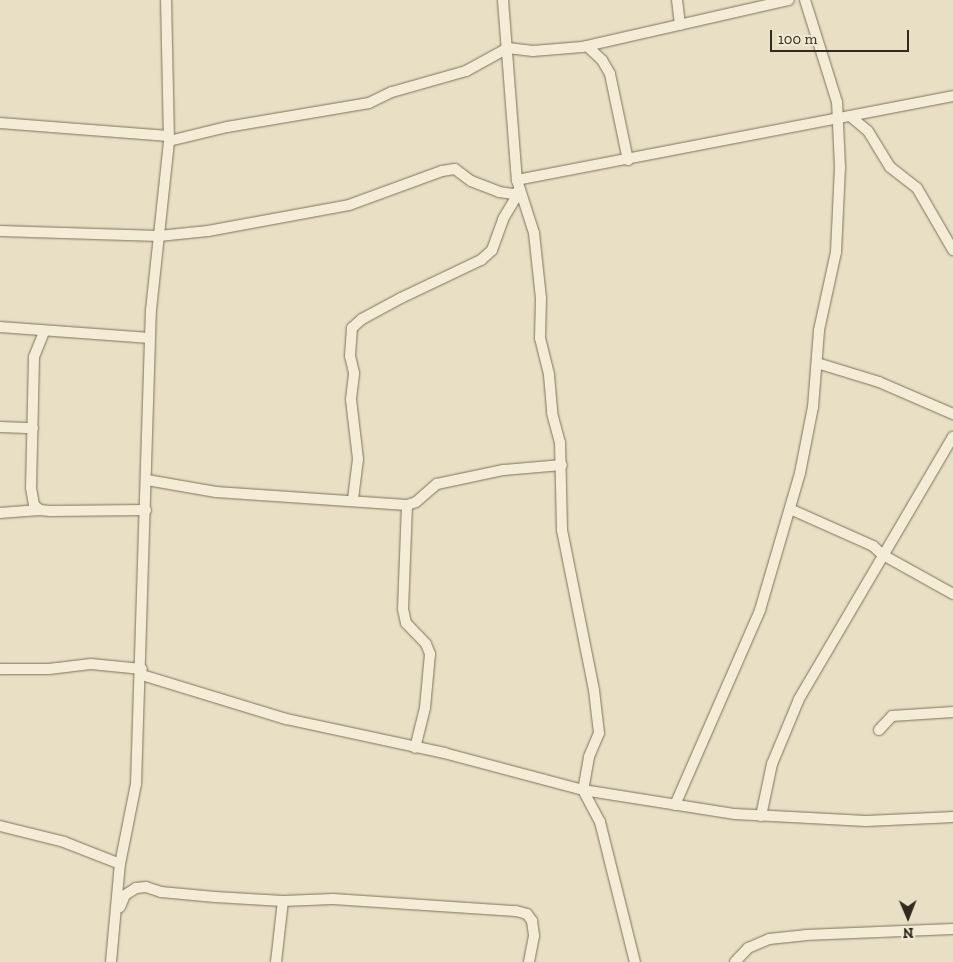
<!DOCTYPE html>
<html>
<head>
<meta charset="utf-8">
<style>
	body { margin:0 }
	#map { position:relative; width:953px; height:962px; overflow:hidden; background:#e8dfc4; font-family:"Zilla Slab",serif }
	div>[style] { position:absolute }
	.roads { filter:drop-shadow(0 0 1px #80715d) drop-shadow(0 0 1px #80715d) }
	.street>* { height:10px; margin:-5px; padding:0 5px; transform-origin:5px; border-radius:5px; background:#f4ecd6 }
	span { translate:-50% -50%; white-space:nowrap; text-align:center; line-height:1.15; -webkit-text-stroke:4px #f0e9d2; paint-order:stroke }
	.north { position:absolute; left:883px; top:892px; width:50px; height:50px; -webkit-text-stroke:4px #f0e9d2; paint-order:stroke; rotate:179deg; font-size:14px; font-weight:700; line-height:20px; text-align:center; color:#32291f }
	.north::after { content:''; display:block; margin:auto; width:18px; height:22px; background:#32291f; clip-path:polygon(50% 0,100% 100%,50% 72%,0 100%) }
	.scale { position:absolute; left:770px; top:30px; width:139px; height:22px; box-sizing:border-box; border:2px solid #32291f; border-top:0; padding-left:6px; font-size:15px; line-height:18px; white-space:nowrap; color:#32291f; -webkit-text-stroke:4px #f0e9d2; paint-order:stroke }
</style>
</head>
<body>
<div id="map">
	<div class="roads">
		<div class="street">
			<div style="left:503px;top:0;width:181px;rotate:85.6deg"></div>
			<div style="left:517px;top:180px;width:56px;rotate:72.2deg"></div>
			<div style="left:534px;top:233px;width:65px;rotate:83.9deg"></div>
			<div style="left:541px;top:298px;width:40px;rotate:91.4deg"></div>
			<div style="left:540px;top:338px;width:38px;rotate:76deg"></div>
			<div style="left:549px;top:375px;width:38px;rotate:85deg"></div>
			<div style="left:552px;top:413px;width:30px;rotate:75deg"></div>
			<div style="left:560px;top:442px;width:88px;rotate:88.7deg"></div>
			<div style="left:562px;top:530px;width:163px;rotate:78.7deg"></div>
			<div style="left:594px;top:690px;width:43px;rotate:83.4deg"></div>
			<div style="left:599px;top:733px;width:26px;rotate:113deg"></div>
			<div style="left:589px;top:757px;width:34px;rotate:100deg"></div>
			<div style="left:583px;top:790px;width:36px;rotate:62deg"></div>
			<div style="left:600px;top:822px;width:144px;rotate:76deg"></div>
			<div style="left:677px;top:0;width:25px;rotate:83deg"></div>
			<div style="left:587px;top:46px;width:21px;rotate:43deg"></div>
			<div style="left:602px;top:60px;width:16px;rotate:60deg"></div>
			<div style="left:610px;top:74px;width:88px;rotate:78.2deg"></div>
			<div style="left:850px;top:116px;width:23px;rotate:40deg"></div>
			<div style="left:868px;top:131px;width:42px;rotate:58.6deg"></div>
			<div style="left:890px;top:167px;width:34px;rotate:38deg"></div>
			<div style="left:917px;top:188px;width:72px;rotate:59.9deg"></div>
			<div style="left:0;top:123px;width:169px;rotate:4.4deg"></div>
			<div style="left:169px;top:141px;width:60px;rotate:-13.6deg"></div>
			<div style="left:227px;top:127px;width:144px;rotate:-9.6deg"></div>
			<div style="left:369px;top:103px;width:25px;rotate:-26deg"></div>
			<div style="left:392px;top:92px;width:77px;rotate:-15.8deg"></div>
			<div style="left:466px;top:71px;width:48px;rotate:-28.7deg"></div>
			<div style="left:508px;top:48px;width:25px;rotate:7deg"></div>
			<div style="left:533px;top:51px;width:49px;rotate:-4.7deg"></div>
			<div style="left:582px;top:47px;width:212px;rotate:-12.8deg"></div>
			<div style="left:517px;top:180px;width:444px;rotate:-10.9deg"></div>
			<div style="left:0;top:231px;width:159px;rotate:1.8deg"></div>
			<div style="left:159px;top:236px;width:49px;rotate:-5.8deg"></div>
			<div style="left:208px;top:231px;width:143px;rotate:-10.4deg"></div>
			<div style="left:349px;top:205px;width:99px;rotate:-20.1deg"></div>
			<div style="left:442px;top:171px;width:13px;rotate:-9deg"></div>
			<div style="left:455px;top:169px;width:20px;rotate:37deg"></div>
			<div style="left:471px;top:181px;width:30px;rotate:21deg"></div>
			<div style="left:499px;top:192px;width:15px;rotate:8deg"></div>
			<div style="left:514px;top:194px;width:6px;rotate:-31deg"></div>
			<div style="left:0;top:327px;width:150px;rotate:4.2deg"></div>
			<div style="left:44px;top:332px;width:27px;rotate:112deg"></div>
			<div style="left:34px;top:357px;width:131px;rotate:91.3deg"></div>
			<div style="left:31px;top:488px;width:17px;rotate:80deg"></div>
			<div style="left:34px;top:505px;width:8px;rotate:40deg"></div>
			<div style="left:40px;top:510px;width:10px;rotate:6deg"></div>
			<div style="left:50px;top:511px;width:96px;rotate:-0.6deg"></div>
			<div style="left:817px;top:363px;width:65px;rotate:17deg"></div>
			<div style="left:879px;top:382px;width:81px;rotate:23.4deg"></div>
			<div style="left:0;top:427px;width:33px;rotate:2deg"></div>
			<div style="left:147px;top:480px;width:70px;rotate:9.9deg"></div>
			<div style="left:216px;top:492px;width:191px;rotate:3.9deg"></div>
			<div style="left:407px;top:505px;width:9px;rotate:-18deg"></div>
			<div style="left:416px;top:502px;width:28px;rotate:-41deg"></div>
			<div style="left:437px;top:484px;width:67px;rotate:-12deg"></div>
			<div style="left:503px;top:470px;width:59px;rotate:-4.8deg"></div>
			<div style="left:353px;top:499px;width:40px;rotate:-82.9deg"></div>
			<div style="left:358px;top:459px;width:60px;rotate:-96.7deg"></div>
			<div style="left:351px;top:399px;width:26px;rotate:-83deg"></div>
			<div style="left:354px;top:373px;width:17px;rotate:-103deg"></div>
			<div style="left:350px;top:356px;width:28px;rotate:-86deg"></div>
			<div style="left:352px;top:328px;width:13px;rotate:-42deg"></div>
			<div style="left:362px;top:319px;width:44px;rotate:-28.3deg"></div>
			<div style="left:401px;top:298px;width:89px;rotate:-25.4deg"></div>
			<div style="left:481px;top:260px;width:15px;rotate:-42deg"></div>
			<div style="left:492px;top:250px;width:33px;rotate:-70deg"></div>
			<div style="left:503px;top:219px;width:31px;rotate:-59deg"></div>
			<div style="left:407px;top:505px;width:104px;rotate:92.2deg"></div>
			<div style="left:403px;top:609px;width:14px;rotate:78deg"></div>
			<div style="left:406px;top:623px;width:29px;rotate:46deg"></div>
			<div style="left:426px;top:644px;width:11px;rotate:68deg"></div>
			<div style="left:430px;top:654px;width:54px;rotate:95.3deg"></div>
			<div style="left:425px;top:708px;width:41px;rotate:104deg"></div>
			<div style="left:790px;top:509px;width:91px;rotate:24deg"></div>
			<div style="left:873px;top:546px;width:13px;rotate:42deg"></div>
			<div style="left:883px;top:555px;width:80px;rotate:29.1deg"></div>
			<div style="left:0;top:513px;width:40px;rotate:-4.3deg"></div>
			<div style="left:0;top:669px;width:49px"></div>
			<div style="left:49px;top:669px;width:42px;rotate:-6.8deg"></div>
			<div style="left:91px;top:664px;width:51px;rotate:5.6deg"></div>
			<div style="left:142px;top:675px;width:151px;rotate:17deg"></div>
			<div style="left:286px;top:719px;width:162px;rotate:12.1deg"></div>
			<div style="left:444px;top:753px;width:144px;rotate:14.9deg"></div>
			<div style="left:583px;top:790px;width:154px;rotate:9deg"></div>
			<div style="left:735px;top:814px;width:131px;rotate:3.1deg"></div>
			<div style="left:866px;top:821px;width:87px;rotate:-2.6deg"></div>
			<div style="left:879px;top:730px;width:19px;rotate:-47deg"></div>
			<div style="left:892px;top:716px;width:61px;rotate:-3.8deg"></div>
			<div style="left:675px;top:805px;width:213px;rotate:-66.4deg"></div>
			<div style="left:760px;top:610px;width:143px;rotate:-73.7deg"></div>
			<div style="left:800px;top:473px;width:67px;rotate:-78.9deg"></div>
			<div style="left:813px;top:407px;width:77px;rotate:-85.5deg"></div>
			<div style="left:819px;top:330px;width:80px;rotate:-77.7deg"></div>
			<div style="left:836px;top:252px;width:85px;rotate:-87.3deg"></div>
			<div style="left:840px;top:167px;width:65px;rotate:-92.6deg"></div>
			<div style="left:837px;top:102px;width:107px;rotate:-107.4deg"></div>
			<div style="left:761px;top:816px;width:53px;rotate:-78.1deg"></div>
			<div style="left:772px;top:764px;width:70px;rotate:-67.4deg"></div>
			<div style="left:799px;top:699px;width:304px;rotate:-59.6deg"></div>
			<div style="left:0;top:826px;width:66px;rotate:14deg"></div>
			<div style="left:64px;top:842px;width:60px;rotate:21.4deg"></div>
			<div style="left:120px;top:907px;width:13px;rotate:-67deg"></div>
			<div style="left:125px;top:895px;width:13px;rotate:-32deg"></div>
			<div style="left:136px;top:888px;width:10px;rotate:-6deg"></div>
			<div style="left:146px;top:887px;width:16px;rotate:18deg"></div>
			<div style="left:161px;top:892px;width:54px;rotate:5.3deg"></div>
			<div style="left:215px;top:897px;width:68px;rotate:3.4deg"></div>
			<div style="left:283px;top:901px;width:50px;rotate:-2.3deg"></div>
			<div style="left:333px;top:899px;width:183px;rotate:3.8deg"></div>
			<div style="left:516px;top:911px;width:11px;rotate:15deg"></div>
			<div style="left:527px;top:914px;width:9px;rotate:54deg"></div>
			<div style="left:532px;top:921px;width:15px;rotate:82deg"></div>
			<div style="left:534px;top:936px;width:26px;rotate:101deg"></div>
			<div style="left:111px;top:962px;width:98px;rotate:-84.8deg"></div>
			<div style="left:120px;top:864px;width:82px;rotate:-78.7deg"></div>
			<div style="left:136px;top:784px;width:474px;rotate:-88.2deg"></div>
			<div style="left:151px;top:310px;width:170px;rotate:-83.9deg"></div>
			<div style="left:169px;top:141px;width:141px;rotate:-91.2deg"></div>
			<div style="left:276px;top:962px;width:61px;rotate:-83.5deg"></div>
			<div style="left:735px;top:962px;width:19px;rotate:-47deg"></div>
			<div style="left:748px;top:948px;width:23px;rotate:-23deg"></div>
			<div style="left:769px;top:939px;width:36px;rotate:-6deg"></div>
			<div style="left:805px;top:935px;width:148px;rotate:-2.3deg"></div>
		</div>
	</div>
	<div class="north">N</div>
	<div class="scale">100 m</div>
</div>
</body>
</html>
